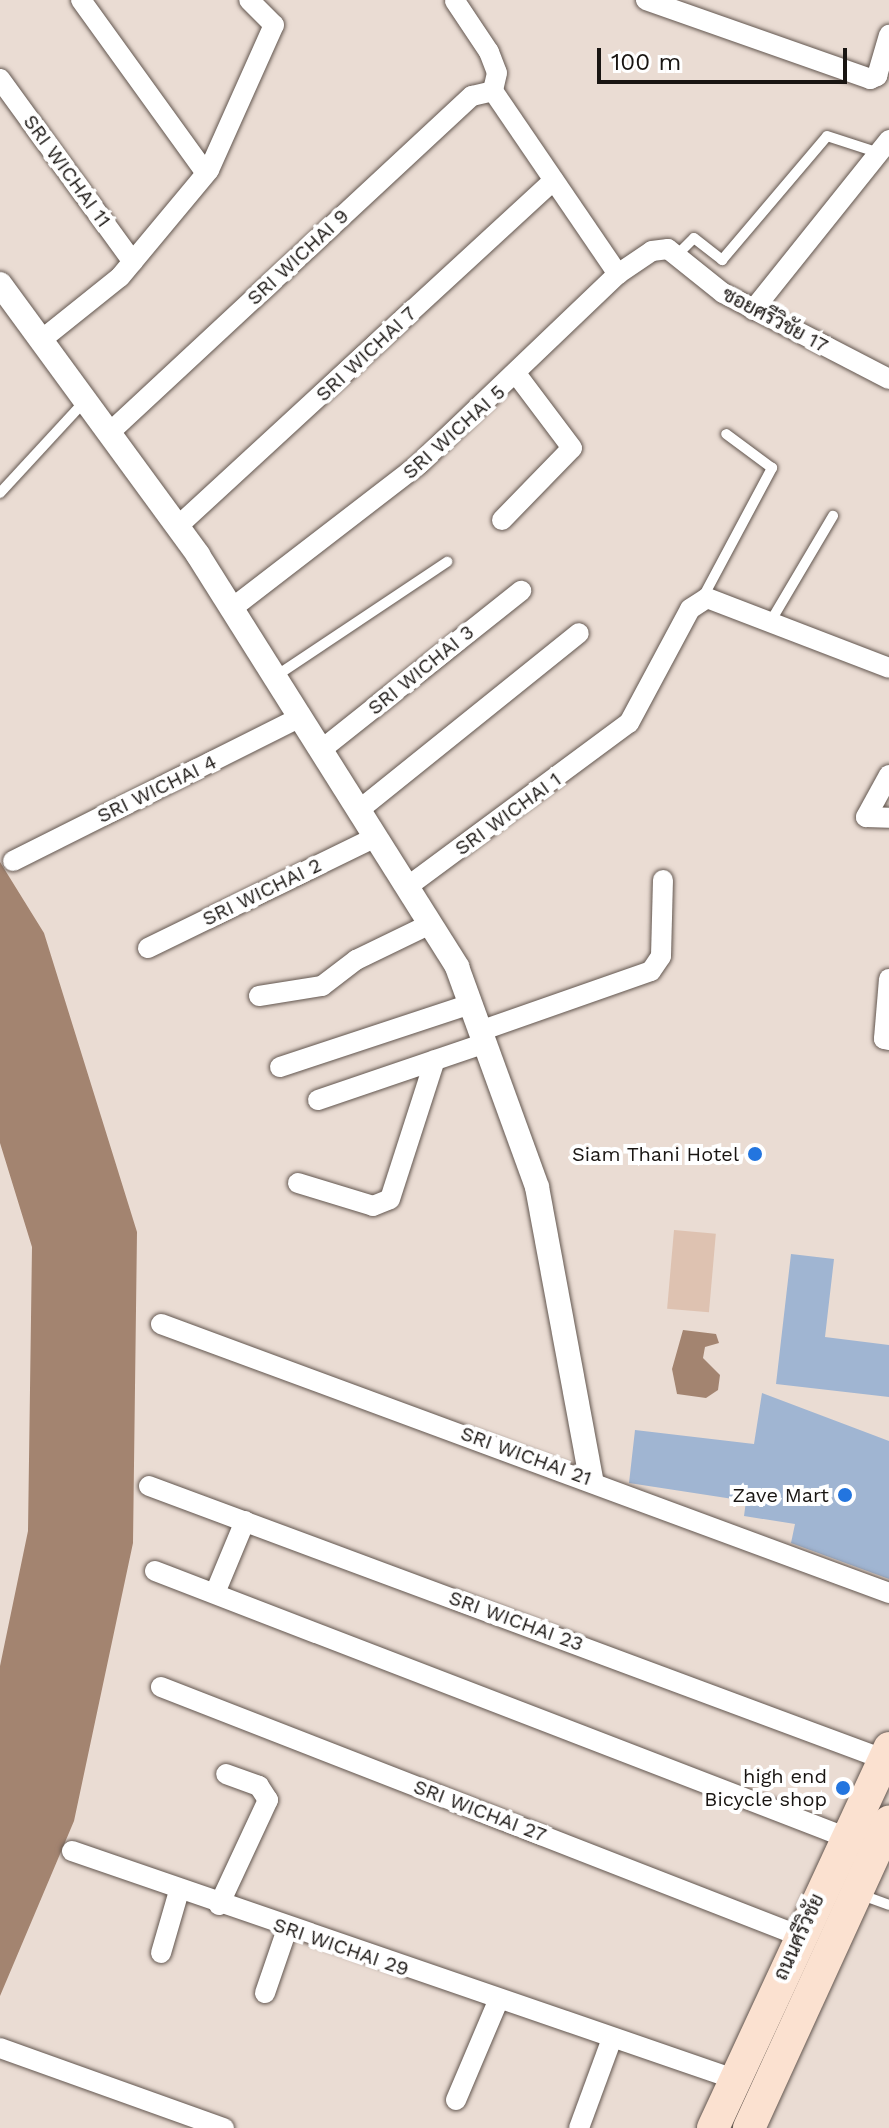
<!DOCTYPE html>
<html>
<head>
<meta charset="utf-8">
<style>
	body { margin:0 }
	#map { position:relative; width:889px; height:2128px; overflow:hidden; background:#eadcd3; font-family:"Work Sans",Sarabun,sans-serif }
	div>[style] { position:absolute }
	.green>* { inset:0; background:#dec2b1; transform-origin:0 0 }
	.water>* { inset:0; background:#a38470 }
	.building>* { inset:0; background:#a0b5d2 }
	.roads { filter:drop-shadow(0 0 2px #62564f) drop-shadow(0 0 2px #62564f) }
	.service>* { height:10px; margin:-5px; padding:0 5px; transform-origin:5px; border-radius:5px; background:#fff }
	.minor>* { height:20px; margin:-10px; padding:0 10px; transform-origin:10px; border-radius:10px; background:#fff }
	.tertiary>* { height:24px; margin:-12px; padding:0 12px; transform-origin:12px; border-radius:12px; background:#fff }
	.primary>* { height:32px; margin:-16px; padding:0 16px; transform-origin:16px; border-radius:16px; background:#fbe1d0 }
	.dots>* { width:22px; height:22px; translate:-50% -50%; box-sizing:border-box; border:4px solid #fff; border-radius:50% }
	span { translate:-50% -50%; white-space:nowrap; text-align:center; line-height:1.15; -webkit-text-stroke:8px #fff; paint-order:stroke }
	.street-label { font-size:20px; color:#191512 }
	.poi-label { font-size:20px; color:#191512 }
	.right { translate:-100% -50%; text-align:right }
	.scale { position:absolute; left:597px; top:48px; width:250px; height:36px; box-sizing:border-box; border:4px solid #191512; border-top:0; padding-left:10px; font-size:24px; line-height:28px; white-space:nowrap; color:#191512; -webkit-text-stroke:6px #fff; paint-order:stroke }
</style>
</head>
<body>
<div id="map">
	<div class="green">
		<div style="left:674px;top:1230px;width:42px;height:79px;rotate:5deg"></div>
	</div>
	<div class="water">
		<div style="clip-path:polygon(0 862px,44px 933px,137px 1232px,133px 1543px,74px 1821px,0 1996px,0 1666px,28px 1531px,32px 1247px,0 1143px)"></div>
		<div style="clip-path:polygon(683px 1330px,716px 1334px,719px 1343px,705px 1347px,703px 1358px,720px 1375px,718px 1390px,706px 1398px,677px 1394px,672px 1369px)"></div>
	</div>
	<div class="building">
		<div style="clip-path:polygon(791px 1254px,834px 1259px,825px 1337px,889px 1345px,889px 1397px,776px 1384px)"></div>
		<div style="clip-path:polygon(762px 1393px,889px 1441px,889px 1579px,791px 1543px,795px 1524px,744px 1516px,746px 1501px,629px 1483px,635px 1430px,754px 1444px)"></div>
	</div>
	<div class="roads">
		<div class="service">
			<div style="left:676px;top:256px;width:25px;rotate:-45deg"></div>
			<div style="left:694px;top:238px;width:36px;rotate:38deg"></div>
			<div style="left:722px;top:260px;width:162px;rotate:-49.7deg"></div>
			<div style="left:827px;top:136px;width:55px;rotate:18.1deg"></div>
			<div style="left:0;top:493px;width:124px;rotate:-47.3deg"></div>
			<div style="left:702px;top:599px;width:149px;rotate:-61.9deg"></div>
			<div style="left:772px;top:468px;width:57px;rotate:-143.5deg"></div>
			<div style="left:772px;top:619px;width:120px;rotate:-59.4deg"></div>
			<div style="left:276px;top:676px;width:206px;rotate:-33.7deg"></div>
			<div style="left:859px;top:1894px;width:32px;rotate:20deg"></div>
		</div>
		<div class="minor">
			<div style="left:81px;top:0;width:213px;rotate:54.2deg"></div>
			<div style="left:646px;top:0;width:238px;rotate:19.4deg"></div>
			<div style="left:870px;top:79px;width:8px;rotate:-23deg"></div>
			<div style="left:877px;top:76px;width:43px;rotate:-73.7deg"></div>
			<div style="left:455px;top:1px;width:61px;rotate:56.3deg"></div>
			<div style="left:489px;top:52px;width:22px;rotate:69deg"></div>
			<div style="left:497px;top:73px;width:18px;rotate:103deg"></div>
			<div style="left:0;top:79px;width:226px;rotate:54deg"></div>
			<div style="left:493px;top:91px;width:222px;rotate:55.7deg"></div>
			<div style="left:753px;top:310px;width:218px;rotate:-51.3deg"></div>
			<div style="left:40px;top:341px;width:102px;rotate:-38.7deg"></div>
			<div style="left:120px;top:277px;width:139px;rotate:-50.2deg"></div>
			<div style="left:209px;top:170px;width:159px;rotate:-65.9deg"></div>
			<div style="left:274px;top:25px;width:35px;rotate:-135deg"></div>
			<div style="left:108px;top:434px;width:497px;rotate:-42.9deg"></div>
			<div style="left:472px;top:96px;width:22px;rotate:-13deg"></div>
			<div style="left:502px;top:520px;width:100px;rotate:-45.8deg"></div>
			<div style="left:572px;top:448px;width:91px;rotate:-127deg"></div>
			<div style="left:177px;top:527px;width:512px;rotate:-42.63deg"></div>
			<div style="left:231px;top:609px;width:237px;rotate:-37.6deg"></div>
			<div style="left:419px;top:464px;width:275px;rotate:-43.7deg"></div>
			<div style="left:618px;top:274px;width:41px;rotate:-34.1deg"></div>
			<div style="left:652px;top:251px;width:16px;rotate:-7deg"></div>
			<div style="left:668px;top:249px;width:70px;rotate:38.7deg"></div>
			<div style="left:723px;top:293px;width:187px;rotate:27.4deg"></div>
			<div style="left:321px;top:750px;width:256px;rotate:-38.5deg"></div>
			<div style="left:889px;top:775px;width:48px;rotate:118.7deg"></div>
			<div style="left:866px;top:817px;width:23px;rotate:2deg"></div>
			<div style="left:359px;top:810px;width:282px;rotate:-38.8deg"></div>
			<div style="left:13px;top:861px;width:322px;rotate:-26.6deg"></div>
			<div style="left:407px;top:887px;width:276px;rotate:-36.5deg"></div>
			<div style="left:629px;top:723px;width:129px;rotate:-61.8deg"></div>
			<div style="left:690px;top:609px;width:20px;rotate:-33deg"></div>
			<div style="left:707px;top:598px;width:195px;rotate:21deg"></div>
			<div style="left:148px;top:948px;width:254px;rotate:-26deg"></div>
			<div style="left:889px;top:979px;width:60px;rotate:94.8deg"></div>
			<div style="left:884px;top:1039px;width:5px;rotate:11deg"></div>
			<div style="left:259px;top:996px;width:64px;rotate:-9deg"></div>
			<div style="left:322px;top:986px;width:43px;rotate:-37.4deg"></div>
			<div style="left:356px;top:960px;width:82px;rotate:-25.9deg"></div>
			<div style="left:480px;top:1031px;width:181px;rotate:-19.3deg"></div>
			<div style="left:651px;top:971px;width:18px;rotate:-56deg"></div>
			<div style="left:661px;top:956px;width:76px;rotate:-88.5deg"></div>
			<div style="left:280px;top:1067px;width:200px;rotate:-18.3deg"></div>
			<div style="left:318px;top:1100px;width:176px;rotate:-18.8deg"></div>
			<div style="left:298px;top:1183px;width:78px;rotate:17deg"></div>
			<div style="left:373px;top:1206px;width:18px;rotate:-22deg"></div>
			<div style="left:390px;top:1199px;width:146px;rotate:-72.1deg"></div>
			<div style="left:161px;top:1324px;width:776px;rotate:20.28deg"></div>
			<div style="left:149px;top:1486px;width:783px;rotate:20.4deg"></div>
			<div style="left:155px;top:1571px;width:739px;rotate:21.08deg"></div>
			<div style="left:215px;top:1593px;width:78px;rotate:-67.4deg"></div>
			<div style="left:161px;top:1687px;width:686px;rotate:21.29deg"></div>
			<div style="left:72px;top:1851px;width:700px;rotate:19deg"></div>
			<div style="left:219px;top:1905px;width:116px;rotate:-65deg"></div>
			<div style="left:268px;top:1800px;width:17px;rotate:-123deg"></div>
			<div style="left:259px;top:1786px;width:35px;rotate:-160deg"></div>
			<div style="left:161px;top:1953px;width:65px;rotate:-73.8deg"></div>
			<div style="left:265px;top:1993px;width:68px;rotate:-71deg"></div>
			<div style="left:0;top:2048px;width:238px;rotate:19.7deg"></div>
			<div style="left:456px;top:2100px;width:108px;rotate:-67deg"></div>
			<div style="left:579px;top:2128px;width:93px;rotate:-69.8deg"></div>
		</div>
		<div class="tertiary">
			<div style="left:0;top:284px;width:336px;rotate:53.8deg"></div>
			<div style="left:198px;top:555px;width:487px;rotate:57.8deg"></div>
			<div style="left:457px;top:967px;width:234px;rotate:70deg"></div>
			<div style="left:537px;top:1187px;width:296px;rotate:79.5deg"></div>
		</div>
		<div class="primary">
			<div style="left:713px;top:2128px;width:419px;rotate:-65.1deg"></div>
			<div style="left:749px;top:2128px;width:337px;rotate:-65.4deg"></div>
		</div>
	</div>
	<div class="dots">
		<div style="left:755px;top:1154px;background:#2375df"></div>
		<div style="left:845px;top:1495px;background:#2375df"></div>
		<div style="left:843px;top:1788px;background:#2375df"></div>
	</div>
	<div class="street-label">
		<span style="left:67px;top:171px;rotate:54deg">SRI WICHAI 11</span>
		<span style="left:298px;top:257px;rotate:-43deg">SRI WICHAI 9</span>
		<span style="left:775px;top:320px;rotate:28deg">ซอยศรีวิชัย 17</span>
		<span style="left:366px;top:354px;rotate:-43deg">SRI WICHAI 7</span>
		<span style="left:454px;top:432px;rotate:-42deg">SRI WICHAI 5</span>
		<span style="left:421px;top:670px;rotate:-39deg">SRI WICHAI 3</span>
		<span style="left:157px;top:789px;rotate:-26deg">SRI WICHAI 4</span>
		<span style="left:508px;top:814px;rotate:-36deg">SRI WICHAI 1</span>
		<span style="left:262px;top:892px;rotate:-26deg">SRI WICHAI 2</span>
		<span style="left:526px;top:1456px;rotate:20deg">SRI WICHAI 21</span>
		<span style="left:516px;top:1621px;rotate:20deg">SRI WICHAI 23</span>
		<span style="left:480px;top:1811px;rotate:21deg">SRI WICHAI 27</span>
		<span style="left:799px;top:1937px;rotate:-65deg">ถนนศรีวิชัย</span>
		<span style="left:341px;top:1947px;rotate:19deg">SRI WICHAI 29</span>
	</div>
	<div class="poi-label">
		<span class="right" style="left:739px;top:1154px">Siam Thani Hotel</span>
		<span class="right" style="left:829px;top:1495px">Zave Mart</span>
		<span class="right" style="left:827px;top:1788px">high end<br>Bicycle shop</span>
	</div>
	<div class="scale">100 m</div>
</div>
</body>
</html>
